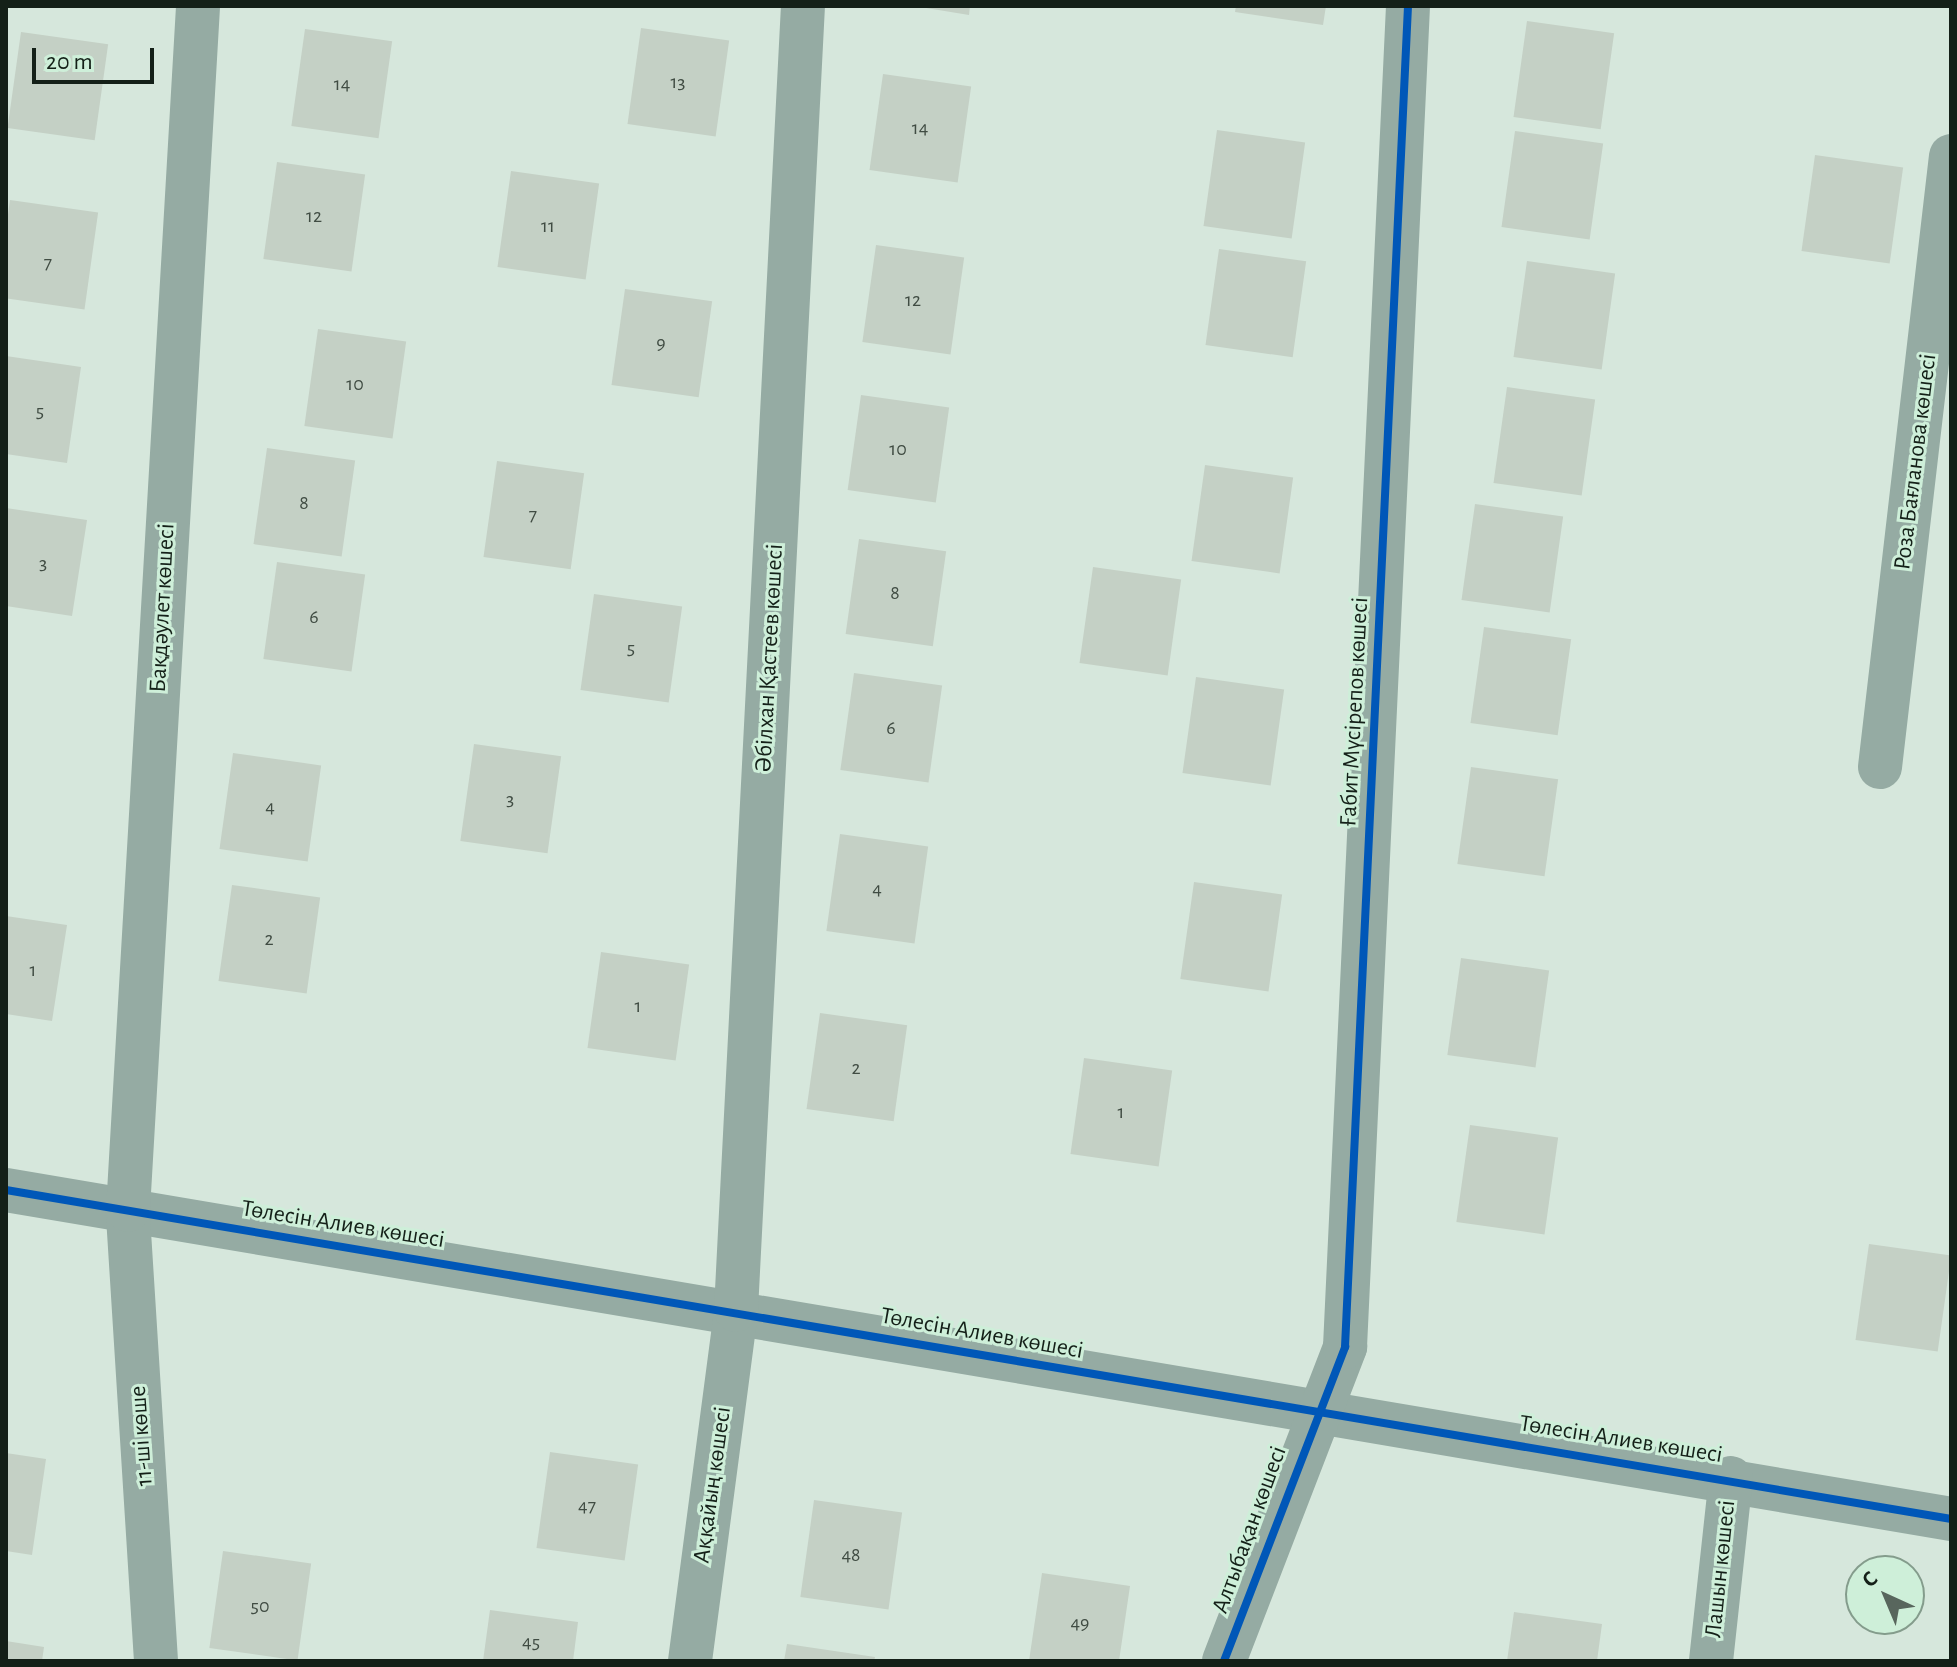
<!DOCTYPE html>
<html>
<head>
<meta charset="utf-8">
<style>
	body { margin:0 }
	#map { position:relative; width:1957px; height:1667px; overflow:hidden; background:#d6e7dc; font-family:"Alegreya Sans",sans-serif }
	div>[style] { position:absolute }
	.building>* { inset:0; background:#c4d0c5; transform-origin:0 0 }
	.minor>* { height:44px; margin:-22px; padding:0 22px; transform-origin:22px; border-radius:22px; background:#95aba3 }
	.cycleway>* { height:8px; margin:-4px; padding:0 4px; transform-origin:4px; border-radius:4px; background:#0057b8 }
	span { translate:-50% -50%; white-space:nowrap; text-align:center; line-height:1.15; -webkit-text-stroke:6px #ceefd9; paint-order:stroke }
	.number-label { font-size:20px; color:#404c43 }
	.number-label span { -webkit-text-stroke-width:0 }
	.street-label { font-size:24px; color:#142018 }
	.frame { position:absolute; inset:0; border:8px solid #142018; pointer-events:none }
	.north { position:absolute; left:1845px; top:1555px; width:80px; height:80px; box-sizing:border-box; background:#ceefd9; border:2px solid #849c8c; border-radius:50%; rotate:316deg; font-size:22px; font-weight:700; line-height:32px; text-align:center; color:#142018 }
	.north::after { content:''; display:block; margin:auto; width:28px; height:36px; background:#58665d; clip-path:polygon(50% 0,100% 100%,50% 72%,0 100%) }
	.scale { position:absolute; left:32px; top:48px; width:122px; height:36px; box-sizing:border-box; border:4px solid #142018; border-top:0; padding-left:10px; font-size:24px; line-height:28px; white-space:nowrap; color:#142018; -webkit-text-stroke:6px #ceefd9; paint-order:stroke }
</style>
</head>
<body>
<div id="map">
	<div class="building">
		<div style="clip-path:polygon(914px 6px,970px 6px,969px 15px)"></div>
		<div style="clip-path:polygon(1236px 6px,1326px 6px,1323px 25px,1235px 12px)"></div>
		<div style="left:1527px;top:21px;width:88px;height:97px;rotate:8deg"></div>
		<div style="left:641px;top:28px;width:89px;height:97px;rotate:8deg"></div>
		<div style="left:305px;top:29px;width:88px;height:98px;rotate:8deg"></div>
		<div style="left:21px;top:32px;width:88px;height:97px;rotate:8deg"></div>
		<div style="left:883px;top:74px;width:89px;height:97px;rotate:8deg"></div>
		<div style="left:1217px;top:130px;width:89px;height:97px;rotate:8deg"></div>
		<div style="left:1515px;top:131px;width:89px;height:97px;rotate:8deg"></div>
		<div style="left:1815px;top:155px;width:89px;height:97px;rotate:8deg"></div>
		<div style="left:277px;top:162px;width:89px;height:98px;rotate:8deg"></div>
		<div style="left:511px;top:171px;width:89px;height:97px;rotate:8deg"></div>
		<div style="left:10px;top:200px;width:89px;height:98px;rotate:8deg"></div>
		<div style="left:876px;top:245px;width:89px;height:98px;rotate:8deg"></div>
		<div style="left:1219px;top:249px;width:88px;height:97px;rotate:8deg"></div>
		<div style="left:1527px;top:261px;width:89px;height:97px;rotate:8deg"></div>
		<div style="left:625px;top:289px;width:88px;height:97px;rotate:8deg"></div>
		<div style="left:318px;top:329px;width:89px;height:98px;rotate:8deg"></div>
		<div style="clip-path:polygon(6px 356px,81px 367px,67px 463px,6px 454px)"></div>
		<div style="left:1507px;top:387px;width:89px;height:97px;rotate:8deg"></div>
		<div style="left:861px;top:395px;width:89px;height:96px;rotate:8deg"></div>
		<div style="left:267px;top:448px;width:89px;height:97px;rotate:8deg"></div>
		<div style="left:497px;top:461px;width:88px;height:97px;rotate:8deg"></div>
		<div style="left:1205px;top:465px;width:89px;height:97px;rotate:8deg"></div>
		<div style="left:1475px;top:504px;width:89px;height:97px;rotate:8deg"></div>
		<div style="clip-path:polygon(6px 508px,87px 520px,72px 616px,6px 606px)"></div>
		<div style="left:859px;top:539px;width:88px;height:96px;rotate:8deg"></div>
		<div style="left:277px;top:562px;width:89px;height:98px;rotate:8deg"></div>
		<div style="left:1093px;top:567px;width:89px;height:97px;rotate:8deg"></div>
		<div style="left:594px;top:594px;width:89px;height:97px;rotate:8deg"></div>
		<div style="left:1484px;top:627px;width:88px;height:97px;rotate:8deg"></div>
		<div style="left:854px;top:673px;width:89px;height:98px;rotate:8deg"></div>
		<div style="left:1196px;top:677px;width:89px;height:97px;rotate:8deg"></div>
		<div style="left:474px;top:744px;width:88px;height:98px;rotate:8deg"></div>
		<div style="left:233px;top:753px;width:89px;height:97px;rotate:8deg"></div>
		<div style="left:1471px;top:767px;width:88px;height:98px;rotate:8deg"></div>
		<div style="left:840px;top:834px;width:89px;height:98px;rotate:8deg"></div>
		<div style="left:1194px;top:882px;width:89px;height:98px;rotate:8deg"></div>
		<div style="left:232px;top:885px;width:89px;height:97px;rotate:8deg"></div>
		<div style="clip-path:polygon(6px 916px,67px 925px,52px 1021px,6px 1014px)"></div>
		<div style="left:601px;top:952px;width:89px;height:97px;rotate:8deg"></div>
		<div style="left:1461px;top:958px;width:89px;height:98px;rotate:8deg"></div>
		<div style="left:820px;top:1013px;width:88px;height:97px;rotate:8deg"></div>
		<div style="left:1084px;top:1058px;width:89px;height:97px;rotate:8deg"></div>
		<div style="left:1470px;top:1125px;width:89px;height:98px;rotate:8deg"></div>
		<div style="left:1869px;top:1244px;width:83px;height:97px;rotate:8deg"></div>
		<div style="left:550px;top:1452px;width:89px;height:97px;rotate:8deg"></div>
		<div style="clip-path:polygon(6px 1453px,46px 1459px,32px 1555px,6px 1551px)"></div>
		<div style="left:814px;top:1500px;width:89px;height:98px;rotate:8deg"></div>
		<div style="left:223px;top:1551px;width:89px;height:98px;rotate:8deg"></div>
		<div style="clip-path:polygon(1042px 1573px,1130px 1586px,1119px 1661px,1029px 1661px)"></div>
		<div style="clip-path:polygon(490px 1610px,578px 1622px,573px 1661px,483px 1661px)"></div>
		<div style="clip-path:polygon(1514px 1612px,1602px 1624px,1597px 1661px,1507px 1661px)"></div>
		<div style="clip-path:polygon(6px 1641px,44px 1647px,42px 1661px,6px 1661px)"></div>
		<div style="clip-path:polygon(787px 1644px,875px 1657px,874px 1661px,784px 1661px)"></div>
	</div>
	<div class="minor">
		<div style="left:1880px;top:767px;width:615px;rotate:-83.37deg"></div>
		<div style="left:6px;top:1190px;width:1973px;rotate:9.6deg"></div>
		<div style="left:156px;top:1661px;width:452px;rotate:-93.6deg"></div>
		<div style="left:128px;top:1210px;width:1206px;rotate:-86.67deg"></div>
		<div style="left:690px;top:1661px;width:354px;rotate:-82.5deg"></div>
		<div style="left:736px;top:1310px;width:1306px;rotate:-87.06deg"></div>
		<div style="left:1224px;top:1661px;width:337px;rotate:-68.9deg"></div>
		<div style="left:1345px;top:1347px;width:1342px;rotate:-87.31deg"></div>
		<div style="left:1711px;top:1661px;width:184px;rotate:-83.8deg"></div>
	</div>
	<div class="cycleway">
		<div style="left:6px;top:1190px;width:1973px;rotate:9.6deg"></div>
		<div style="left:1224px;top:1661px;width:337px;rotate:-68.9deg"></div>
		<div style="left:1345px;top:1347px;width:1342px;rotate:-87.31deg"></div>
	</div>
	<div class="number-label">
		<span style="left:678px;top:82px">13</span>
		<span style="left:342px;top:84px">14</span>
		<span style="left:920px;top:128px">14</span>
		<span style="left:314px;top:216px">12</span>
		<span style="left:548px;top:226px">11</span>
		<span style="left:48px;top:263px">7</span>
		<span style="left:913px;top:300px">12</span>
		<span style="left:661px;top:343px">9</span>
		<span style="left:355px;top:384px">10</span>
		<span style="left:40px;top:411px">5</span>
		<span style="left:898px;top:449px">10</span>
		<span style="left:304px;top:503px">8</span>
		<span style="left:533px;top:515px">7</span>
		<span style="left:43px;top:563px">3</span>
		<span style="left:895px;top:593px">8</span>
		<span style="left:314px;top:617px">6</span>
		<span style="left:631px;top:648px">5</span>
		<span style="left:891px;top:728px">6</span>
		<span style="left:510px;top:799px">3</span>
		<span style="left:270px;top:807px">4</span>
		<span style="left:877px;top:889px">4</span>
		<span style="left:269px;top:939px">2</span>
		<span style="left:33px;top:970px">1</span>
		<span style="left:638px;top:1006px">1</span>
		<span style="left:856px;top:1068px">2</span>
		<span style="left:1121px;top:1112px">1</span>
		<span style="left:587px;top:1506px">47</span>
		<span style="left:851px;top:1555px">48</span>
		<span style="left:260px;top:1606px">50</span>
		<span style="left:1080px;top:1623px">49</span>
		<span style="left:531px;top:1642px">45</span>
	</div>
	<div class="street-label">
		<span style="left:1916px;top:462px;rotate:-83deg">Роза Бағланова көшесi</span>
		<span style="left:163px;top:608px;rotate:-87deg">Бақдәулет көшесi</span>
		<span style="left:770px;top:658px;rotate:-87deg">Әбілхан Қастеев көшесi</span>
		<span style="left:1355px;top:712px;rotate:-87deg">Ғабит Мүсірепов көшесi</span>
		<span style="left:343px;top:1225px;rotate:9deg">Төлесін Алиев көшесі</span>
		<span style="left:982px;top:1334px;rotate:10deg">Төлесін Алиев көшесі</span>
		<span style="left:142px;top:1436px;rotate:-94deg">11-ші көше</span>
		<span style="left:1621px;top:1440px;rotate:9deg">Төлесін Алиев көшесі</span>
		<span style="left:713px;top:1485px;rotate:-82deg">Аққайың көшесі</span>
		<span style="left:1250px;top:1530px;rotate:-70deg">Алтыбақан көшесі</span>
		<span style="left:1721px;top:1569px;rotate:-84deg">Лашын көшесі</span>
	</div>
	<div class="frame"></div>
	<div class="north">С</div>
	<div class="scale">20 m</div>
</div>
</body>
</html>
